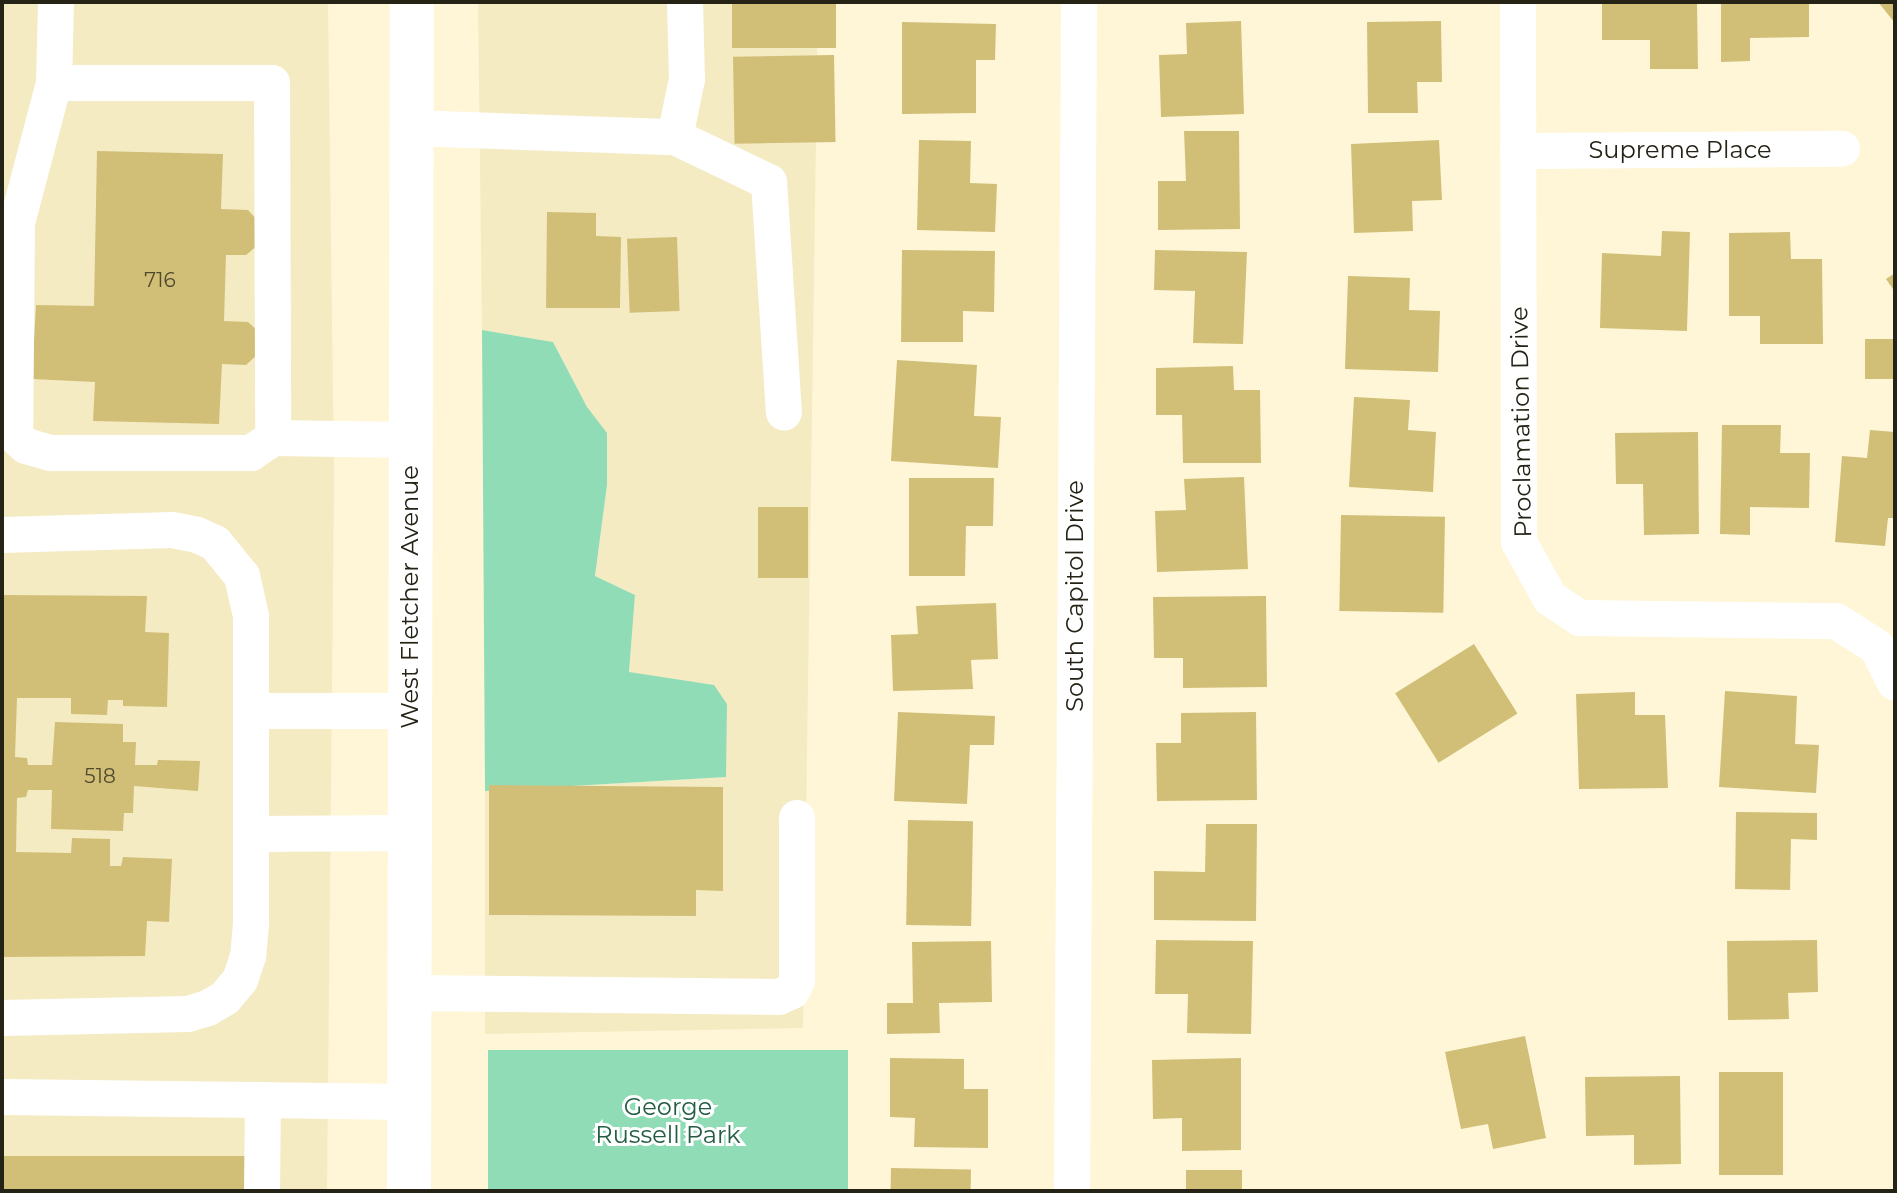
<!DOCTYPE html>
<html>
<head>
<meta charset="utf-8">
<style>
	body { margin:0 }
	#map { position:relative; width:1897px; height:1193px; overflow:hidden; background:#fef6d6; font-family:Montserrat,sans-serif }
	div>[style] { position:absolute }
	.built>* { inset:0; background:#f4ebc3 }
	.green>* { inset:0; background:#90dcb7; transform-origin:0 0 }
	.building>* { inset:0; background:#d1bf77; transform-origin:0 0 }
	.minor>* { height:36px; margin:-18px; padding:0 18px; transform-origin:18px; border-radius:18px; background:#fff }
	.major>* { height:44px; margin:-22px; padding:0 22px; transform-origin:22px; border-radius:22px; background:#fff }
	span { translate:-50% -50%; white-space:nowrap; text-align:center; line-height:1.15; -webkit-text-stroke:6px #fff; paint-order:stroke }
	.number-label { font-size:20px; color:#50492e }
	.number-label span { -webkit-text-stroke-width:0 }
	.street-label { font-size:24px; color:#252216 }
	.park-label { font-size:24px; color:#235d44 }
	.frame { position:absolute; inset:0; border:4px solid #252216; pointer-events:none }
</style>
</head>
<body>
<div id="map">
	<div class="built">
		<div style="clip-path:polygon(478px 2px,818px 2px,803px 1028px,485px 1034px,485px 791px,726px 777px,714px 685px,629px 673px,635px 595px,595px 576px,607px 485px,606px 433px,587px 407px,553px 342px,482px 330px)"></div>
		<div style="clip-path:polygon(2px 4px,328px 4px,334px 481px,327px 1191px,2px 1191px)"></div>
	</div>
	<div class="green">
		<div style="clip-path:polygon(482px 330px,553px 342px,587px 407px,607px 433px,607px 485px,595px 576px,635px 595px,629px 672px,714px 685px,727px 704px,726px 777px,485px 791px)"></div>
		<div style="left:848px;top:1050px;width:141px;height:360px;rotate:90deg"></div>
	</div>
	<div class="building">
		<div style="left:732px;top:2px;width:104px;height:46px"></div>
		<div style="clip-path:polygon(1602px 2px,1697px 2px,1698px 69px,1650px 69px,1650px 40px,1602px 40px)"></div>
		<div style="clip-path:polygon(1721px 2px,1809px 2px,1809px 37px,1750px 38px,1750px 61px,1721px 62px)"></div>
		<div style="clip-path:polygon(1878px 2px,1895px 2px,1895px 23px)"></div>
		<div style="clip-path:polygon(1241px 21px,1244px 114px,1161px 117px,1159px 55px,1187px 54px,1186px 23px)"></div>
		<div style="clip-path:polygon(1441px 21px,1442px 82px,1417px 82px,1418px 113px,1368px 113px,1367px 22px)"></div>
		<div style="clip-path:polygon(902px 22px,996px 24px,995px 60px,976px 60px,976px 113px,902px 114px)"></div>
		<div style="left:834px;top:55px;width:87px;height:101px;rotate:89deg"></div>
		<div style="clip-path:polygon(1184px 131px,1239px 131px,1240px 229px,1158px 230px,1158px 181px,1186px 181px)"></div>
		<div style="clip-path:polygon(919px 140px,971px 141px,970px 183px,997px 184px,995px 232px,917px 230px)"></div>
		<div style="clip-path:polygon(1439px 140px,1442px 200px,1412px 201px,1413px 231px,1354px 233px,1351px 144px)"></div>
		<div style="clip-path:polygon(97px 151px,223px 154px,221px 209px,248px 210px,259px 222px,258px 245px,246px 255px,226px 255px,224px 321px,248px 322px,259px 332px,258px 354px,246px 365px,222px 364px,219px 424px,93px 421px,95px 382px,32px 379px,36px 305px,94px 306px)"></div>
		<div style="clip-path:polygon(547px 212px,596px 213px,596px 236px,621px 237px,620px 308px,546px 308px)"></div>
		<div style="clip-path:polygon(1662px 231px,1690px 232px,1687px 331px,1600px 328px,1602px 253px,1661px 256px)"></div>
		<div style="clip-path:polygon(1790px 232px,1791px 259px,1822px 259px,1823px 344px,1760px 344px,1760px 316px,1729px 316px,1729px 233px)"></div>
		<div style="left:677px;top:237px;width:74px;height:50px;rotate:88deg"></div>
		<div style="clip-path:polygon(902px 250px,995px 251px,994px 312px,963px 311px,963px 342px,901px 342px)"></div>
		<div style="clip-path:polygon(1155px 250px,1247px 252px,1243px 344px,1193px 343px,1195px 291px,1154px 290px)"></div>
		<div style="clip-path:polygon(1895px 273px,1895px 292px,1886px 279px)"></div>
		<div style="clip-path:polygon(1348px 276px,1410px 278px,1409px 310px,1440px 311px,1438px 372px,1345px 369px)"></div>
		<div style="left:1865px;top:339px;width:30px;height:40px"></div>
		<div style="clip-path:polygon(897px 360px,977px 365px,974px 416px,1001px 417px,998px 468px,891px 461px)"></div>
		<div style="clip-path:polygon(1233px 366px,1234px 390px,1260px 390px,1261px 463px,1183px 463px,1182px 415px,1156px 415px,1156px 368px)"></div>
		<div style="clip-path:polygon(1354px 397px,1410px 400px,1408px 430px,1436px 432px,1433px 492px,1349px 487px)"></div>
		<div style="clip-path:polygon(1722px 425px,1781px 425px,1780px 453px,1810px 453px,1809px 508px,1750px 507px,1750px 535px,1720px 534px)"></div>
		<div style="clip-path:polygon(1870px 430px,1895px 432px,1895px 518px,1888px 518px,1885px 546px,1835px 542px,1842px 456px,1867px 458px)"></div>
		<div style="clip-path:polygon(1698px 432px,1699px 534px,1644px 535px,1643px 484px,1616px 484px,1615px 433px)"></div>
		<div style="clip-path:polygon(1244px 477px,1248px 569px,1157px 572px,1155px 511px,1186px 510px,1184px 479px)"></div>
		<div style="clip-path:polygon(909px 478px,994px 478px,993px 526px,966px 526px,965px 576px,909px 576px)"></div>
		<div style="left:758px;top:507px;width:50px;height:71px"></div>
		<div style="left:1341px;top:515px;width:104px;height:96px;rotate:1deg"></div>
		<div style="clip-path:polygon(2px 595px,147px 596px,145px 632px,169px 633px,167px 707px,123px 706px,123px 700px,108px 700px,107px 715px,71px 714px,71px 698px,17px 698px,15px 757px,27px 758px,28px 765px,52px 765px,55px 722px,123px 724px,123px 742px,136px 742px,135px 765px,157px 765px,158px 760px,200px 761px,198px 791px,134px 786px,133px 813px,124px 813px,123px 831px,51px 829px,52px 790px,28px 790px,26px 797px,17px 798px,16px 852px,71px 853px,72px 838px,110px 839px,110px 866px,121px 866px,123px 857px,172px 859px,169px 922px,147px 921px,145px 956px,2px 957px)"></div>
		<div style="clip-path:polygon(1266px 596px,1267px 687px,1183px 688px,1183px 658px,1154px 658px,1153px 597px)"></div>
		<div style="clip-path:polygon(996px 603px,998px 659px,971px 660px,973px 689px,893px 691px,891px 635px,918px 634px,916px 606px)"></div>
		<div style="left:1474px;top:644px;width:82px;height:93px;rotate:58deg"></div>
		<div style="clip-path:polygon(1725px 691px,1797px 696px,1795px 744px,1819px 745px,1816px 793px,1719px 787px)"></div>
		<div style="clip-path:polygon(1635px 692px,1635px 715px,1665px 715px,1668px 788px,1579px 789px,1576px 694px)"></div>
		<div style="clip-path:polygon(898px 712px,995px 716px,994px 745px,970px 745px,967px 804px,894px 801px)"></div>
		<div style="clip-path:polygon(1256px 712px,1257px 800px,1157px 801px,1156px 743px,1181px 743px,1181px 713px)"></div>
		<div style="clip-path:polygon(489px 785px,723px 787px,723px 891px,696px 890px,696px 916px,489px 915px)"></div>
		<div style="clip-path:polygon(1736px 812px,1817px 813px,1817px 840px,1791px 839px,1790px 890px,1735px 889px)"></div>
		<div style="left:908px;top:820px;width:65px;height:105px;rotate:1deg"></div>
		<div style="clip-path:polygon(1206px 824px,1257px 824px,1256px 921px,1154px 920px,1154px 871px,1205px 872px)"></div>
		<div style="clip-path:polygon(1156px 940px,1253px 941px,1251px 1034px,1187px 1033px,1188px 994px,1155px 994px)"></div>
		<div style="clip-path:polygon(1817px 940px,1818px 992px,1788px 993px,1789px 1019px,1728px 1020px,1727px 941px)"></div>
		<div style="clip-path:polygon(991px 941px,992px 1002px,939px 1003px,940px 1033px,887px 1034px,887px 1003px,913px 1003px,912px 942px)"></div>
		<div style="clip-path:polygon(1525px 1036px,1546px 1138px,1493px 1149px,1488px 1124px,1461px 1129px,1445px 1052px)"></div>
		<div style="clip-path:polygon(890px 1058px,964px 1059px,964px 1089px,988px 1089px,988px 1148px,914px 1147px,915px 1118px,890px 1117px)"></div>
		<div style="clip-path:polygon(1241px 1058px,1241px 1150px,1182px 1151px,1182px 1118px,1153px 1119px,1152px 1060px)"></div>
		<div style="left:1719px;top:1072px;width:64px;height:103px"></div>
		<div style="clip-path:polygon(1680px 1076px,1681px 1164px,1634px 1165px,1634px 1135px,1586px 1136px,1585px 1077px)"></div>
		<div style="left:2px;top:1156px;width:247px;height:35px"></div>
		<div style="left:891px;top:1168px;width:80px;height:23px;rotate:1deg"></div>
		<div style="left:1186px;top:1170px;width:56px;height:21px"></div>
	</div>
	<div class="minor">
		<div style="left:56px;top:2px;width:81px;rotate:91.4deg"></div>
		<div style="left:54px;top:83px;width:218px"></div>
		<div style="left:272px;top:83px;width:355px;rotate:89.8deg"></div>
		<div style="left:273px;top:438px;width:137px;rotate:0.8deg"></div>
		<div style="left:1518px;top:2px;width:540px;rotate:89.89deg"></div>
		<div style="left:1519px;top:542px;width:64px;rotate:61deg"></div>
		<div style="left:1550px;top:598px;width:36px;rotate:34deg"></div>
		<div style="left:1580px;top:618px;width:256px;rotate:0.7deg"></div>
		<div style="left:1836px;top:621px;width:49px;rotate:32.4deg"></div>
		<div style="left:1877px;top:647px;width:40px;rotate:63.4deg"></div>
		<div style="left:54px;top:83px;width:145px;rotate:104.8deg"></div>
		<div style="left:17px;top:223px;width:213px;rotate:90.5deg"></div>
		<div style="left:15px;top:436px;width:15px;rotate:42deg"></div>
		<div style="left:26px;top:446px;width:26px;rotate:16deg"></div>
		<div style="left:51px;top:453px;width:200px"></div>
		<div style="left:251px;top:453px;width:27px;rotate:-34deg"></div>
		<div style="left:411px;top:128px;width:264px;rotate:2deg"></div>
		<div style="left:675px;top:137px;width:104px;rotate:25.6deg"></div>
		<div style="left:769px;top:182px;width:231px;rotate:86.3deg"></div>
		<div style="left:675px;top:137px;width:59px;rotate:-78.3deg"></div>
		<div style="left:687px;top:79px;width:77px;rotate:-91.5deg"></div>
		<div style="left:1518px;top:151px;width:324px;rotate:-0.4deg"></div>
		<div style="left:2px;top:535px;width:170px;rotate:-1.7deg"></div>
		<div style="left:172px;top:530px;width:25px;rotate:11deg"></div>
		<div style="left:197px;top:535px;width:20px;rotate:24deg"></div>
		<div style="left:215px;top:543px;width:43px;rotate:50.7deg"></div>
		<div style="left:242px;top:576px;width:41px;rotate:77.3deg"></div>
		<div style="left:251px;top:616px;width:308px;rotate:90deg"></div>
		<div style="left:251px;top:924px;width:32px;rotate:95deg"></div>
		<div style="left:248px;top:956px;width:25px;rotate:108deg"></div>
		<div style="left:240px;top:980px;width:23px;rotate:130deg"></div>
		<div style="left:225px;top:998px;width:20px;rotate:150deg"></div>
		<div style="left:208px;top:1008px;width:21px;rotate:163deg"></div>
		<div style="left:188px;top:1014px;width:186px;rotate:178.8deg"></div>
		<div style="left:251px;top:711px;width:159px"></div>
		<div style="left:251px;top:834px;width:159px;rotate:-0.4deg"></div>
		<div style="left:409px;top:993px;width:370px;rotate:0.6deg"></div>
		<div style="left:779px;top:997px;width:14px;rotate:-25deg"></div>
		<div style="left:792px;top:991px;width:11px;rotate:-63deg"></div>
		<div style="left:797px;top:981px;width:163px;rotate:-90deg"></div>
		<div style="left:2px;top:1097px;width:407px;rotate:0.7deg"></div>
		<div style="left:262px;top:1191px;width:91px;rotate:-89.4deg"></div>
		<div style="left:1072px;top:1191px;width:1189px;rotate:-89.66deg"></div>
	</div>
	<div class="major">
		<div style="left:409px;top:1191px;width:1189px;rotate:-89.86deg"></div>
	</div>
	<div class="number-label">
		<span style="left:160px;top:280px">716</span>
		<span style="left:100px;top:776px">518</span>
	</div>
	<div class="street-label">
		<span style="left:1680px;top:150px">Supreme Place</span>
		<span style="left:1521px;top:422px;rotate:-91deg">Proclamation Drive</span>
		<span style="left:1075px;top:596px;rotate:-90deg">South Capitol Drive</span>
		<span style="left:410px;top:597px;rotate:-90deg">West Fletcher Avenue</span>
	</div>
	<div class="park-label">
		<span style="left:668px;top:1121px">George<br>Russell Park</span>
	</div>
	<div class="frame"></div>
</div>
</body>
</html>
